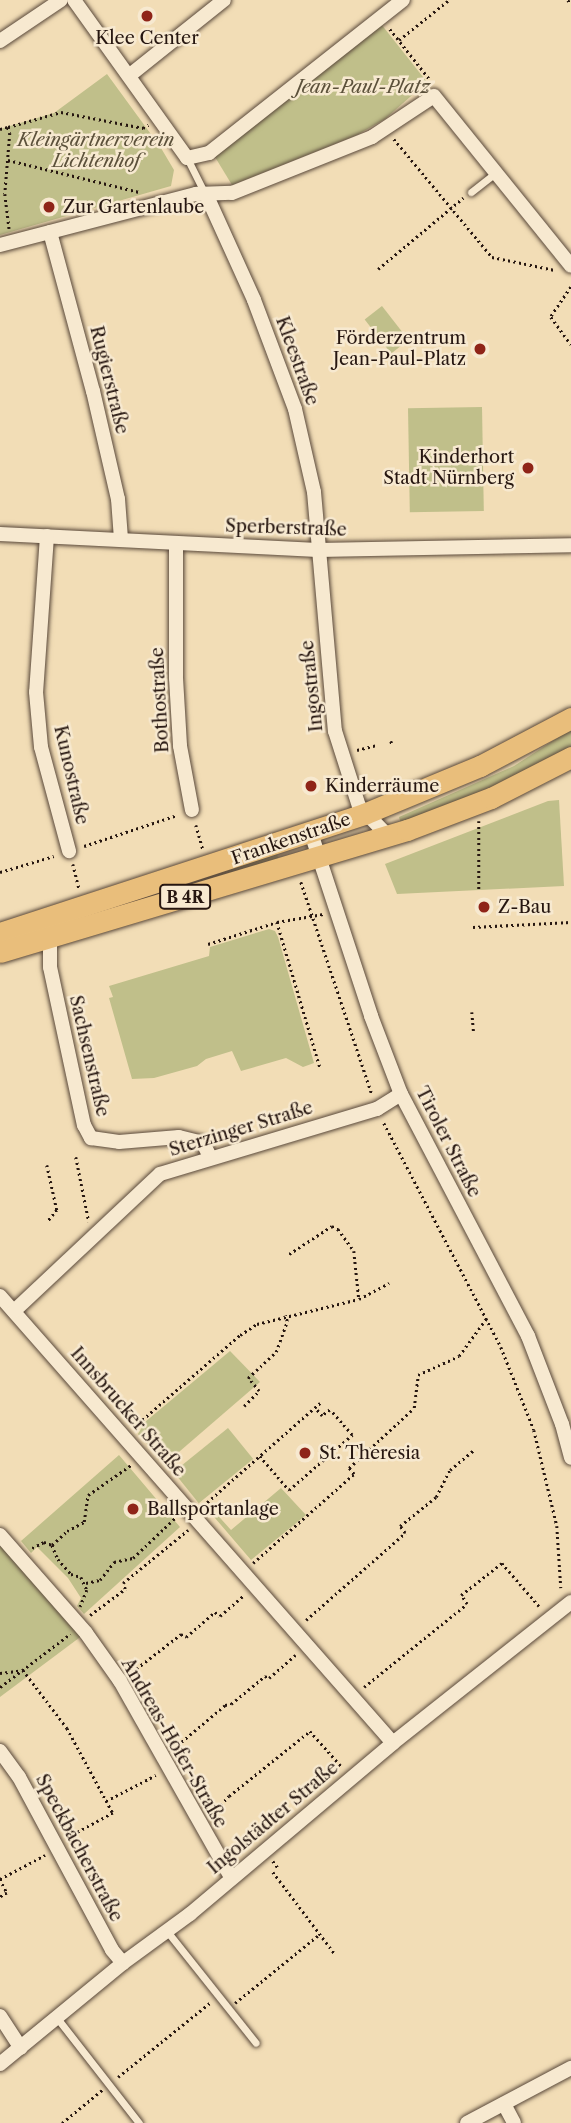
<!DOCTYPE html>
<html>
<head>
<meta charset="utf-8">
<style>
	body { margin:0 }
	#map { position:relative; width:571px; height:2123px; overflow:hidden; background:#f2ddb6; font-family:"Libre Caslon Text",serif }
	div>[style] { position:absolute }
	.green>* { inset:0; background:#c0bf8a; transform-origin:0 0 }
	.path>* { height:2.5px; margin-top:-1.25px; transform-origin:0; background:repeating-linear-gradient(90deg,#261610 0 2px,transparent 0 5.5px) }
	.roads { filter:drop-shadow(0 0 2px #59483a) drop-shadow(0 0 2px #59483a) }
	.service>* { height:7px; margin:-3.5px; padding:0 3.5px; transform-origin:3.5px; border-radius:3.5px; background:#f7e9d0 }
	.minor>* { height:14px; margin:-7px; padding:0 7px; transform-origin:7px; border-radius:7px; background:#f7e9d0 }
	.primary>* { height:21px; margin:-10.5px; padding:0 10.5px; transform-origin:10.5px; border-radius:10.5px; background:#e9be7b }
	.dots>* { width:19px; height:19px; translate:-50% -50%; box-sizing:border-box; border:4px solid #f7e9d0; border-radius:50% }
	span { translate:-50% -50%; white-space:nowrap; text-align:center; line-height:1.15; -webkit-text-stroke:5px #f7e9d0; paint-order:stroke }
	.shield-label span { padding:2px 5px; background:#f7e9d0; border:2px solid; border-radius:5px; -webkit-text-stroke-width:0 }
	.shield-label { font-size:16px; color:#261610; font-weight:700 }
	.poi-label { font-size:18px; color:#261610 }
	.left { translate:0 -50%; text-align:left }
	.right { translate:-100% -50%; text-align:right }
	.park-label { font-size:18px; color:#5c513b; font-style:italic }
	.street-label { font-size:18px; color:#261610 }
</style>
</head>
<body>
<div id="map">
	<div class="green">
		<div style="clip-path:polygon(381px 24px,427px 82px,385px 119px,357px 135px,232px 185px,215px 157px)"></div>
		<div style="clip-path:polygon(107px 74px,161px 148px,174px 170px,171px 186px,0 235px,0 129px,54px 113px)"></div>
		<div style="left:382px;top:306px;width:43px;height:22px;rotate:52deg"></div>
		<div style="left:482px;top:407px;width:104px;height:74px;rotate:89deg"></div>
		<div style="clip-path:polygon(571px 729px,571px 750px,523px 775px,401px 824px,399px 817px,514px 766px)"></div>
		<div style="clip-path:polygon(559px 800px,564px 886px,397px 894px,385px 864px,548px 801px)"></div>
		<div style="clip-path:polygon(277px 854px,279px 861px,81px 921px,76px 917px)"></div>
		<div style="clip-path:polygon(269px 929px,275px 931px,278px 937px,314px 1063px,303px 1067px,286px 1058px,241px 1071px,232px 1051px,206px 1059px,197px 1066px,154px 1078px,132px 1079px,109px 998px,113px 997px,109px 986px,209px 956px,210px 947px)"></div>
		<div style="clip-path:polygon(230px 1351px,260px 1382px,165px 1464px,138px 1434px,145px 1422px)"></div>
		<div style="left:228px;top:1428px;width:40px;height:70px;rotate:51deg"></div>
		<div style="clip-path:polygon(119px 1455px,180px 1527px,84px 1614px,77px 1606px,81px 1598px,68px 1578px,37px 1547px,31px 1553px,21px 1541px)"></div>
		<div style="clip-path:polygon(281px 1488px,306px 1515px,251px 1560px,209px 1511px,212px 1509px,231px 1530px)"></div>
		<div style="clip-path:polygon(0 1542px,83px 1635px,0 1697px)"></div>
	</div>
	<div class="path">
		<div style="left:568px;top:0;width:5px;rotate:53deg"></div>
		<div style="left:390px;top:29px;width:66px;rotate:51.7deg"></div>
		<div style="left:399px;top:40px;width:64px;rotate:-38.7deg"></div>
		<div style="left:8px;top:127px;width:55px;rotate:-15.8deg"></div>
		<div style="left:61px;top:112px;width:84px;rotate:11deg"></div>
		<div style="left:143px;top:128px;width:6px;rotate:-31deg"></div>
		<div style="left:0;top:129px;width:8px;rotate:-14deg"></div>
		<div style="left:8px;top:127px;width:6px;rotate:72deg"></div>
		<div style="left:10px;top:133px;width:61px;rotate:94.7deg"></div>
		<div style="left:5px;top:194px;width:35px;rotate:83deg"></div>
		<div style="left:394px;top:139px;width:153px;rotate:50.3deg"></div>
		<div style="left:492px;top:257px;width:64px;rotate:11.7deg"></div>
		<div style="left:8px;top:160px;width:135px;rotate:13.7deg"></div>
		<div style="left:378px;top:269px;width:111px;rotate:-39.9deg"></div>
		<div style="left:571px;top:287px;width:36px;rotate:124deg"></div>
		<div style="left:551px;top:317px;width:34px;rotate:54deg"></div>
		<div style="left:391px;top:741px;width:3px;rotate:72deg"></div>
		<div style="left:357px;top:750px;width:21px;rotate:-14deg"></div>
		<div style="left:479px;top:821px;width:69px;rotate:90deg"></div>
		<div style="left:196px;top:825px;width:25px;rotate:74deg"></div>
		<div style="left:84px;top:846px;width:98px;rotate:-18.4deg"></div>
		<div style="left:73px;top:864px;width:25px;rotate:76deg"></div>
		<div style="left:0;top:872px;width:56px;rotate:-16.5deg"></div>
		<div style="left:301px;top:882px;width:224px;rotate:71.5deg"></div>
		<div style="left:277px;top:922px;width:151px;rotate:73.5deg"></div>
		<div style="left:473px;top:927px;width:98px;rotate:-2.9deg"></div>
		<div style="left:208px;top:944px;width:72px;rotate:-17.7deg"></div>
		<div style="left:277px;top:922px;width:47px;rotate:-9.9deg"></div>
		<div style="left:472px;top:1012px;width:21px;rotate:85deg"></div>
		<div style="left:384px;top:1123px;width:253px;rotate:62.4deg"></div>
		<div style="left:501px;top:1347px;width:89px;rotate:68.3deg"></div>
		<div style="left:534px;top:1430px;width:99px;rotate:76.5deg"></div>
		<div style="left:557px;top:1526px;width:62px;rotate:86.3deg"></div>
		<div style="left:76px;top:1157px;width:66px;rotate:78.7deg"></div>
		<div style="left:47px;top:1165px;width:46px;rotate:77.5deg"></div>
		<div style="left:57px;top:1210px;width:14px;rotate:129deg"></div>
		<div style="left:289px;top:1254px;width:51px;rotate:-33.1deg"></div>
		<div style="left:332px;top:1226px;width:7px;rotate:27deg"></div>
		<div style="left:338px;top:1229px;width:27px;rotate:54deg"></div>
		<div style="left:354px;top:1251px;width:48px;rotate:84.1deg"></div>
		<div style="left:244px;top:1406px;width:21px;rotate:-45deg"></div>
		<div style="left:259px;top:1391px;width:17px;rotate:-130deg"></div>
		<div style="left:248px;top:1378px;width:38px;rotate:-43deg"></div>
		<div style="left:276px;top:1352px;width:33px;rotate:-70deg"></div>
		<div style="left:287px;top:1321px;width:6px;rotate:-108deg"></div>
		<div style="left:134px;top:1427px;width:140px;rotate:-41deg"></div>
		<div style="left:240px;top:1335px;width:20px;rotate:-33deg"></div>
		<div style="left:257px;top:1324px;width:105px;rotate:-13.8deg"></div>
		<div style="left:359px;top:1299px;width:34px;rotate:-28deg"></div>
		<div style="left:260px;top:1456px;width:45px;rotate:49.5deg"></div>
		<div style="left:289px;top:1490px;width:84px;rotate:-41.1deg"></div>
		<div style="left:352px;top:1435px;width:33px;rotate:-131deg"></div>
		<div style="left:330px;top:1410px;width:10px;rotate:143deg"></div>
		<div style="left:322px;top:1416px;width:11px;rotate:-131deg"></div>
		<div style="left:203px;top:1506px;width:156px;rotate:-41.4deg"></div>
		<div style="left:52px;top:1545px;width:21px;rotate:-43deg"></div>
		<div style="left:67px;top:1531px;width:19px;rotate:-28deg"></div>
		<div style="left:84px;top:1522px;width:27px;rotate:-82deg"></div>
		<div style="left:88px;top:1495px;width:52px;rotate:-34.9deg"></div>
		<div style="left:32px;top:1548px;width:13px;rotate:-27deg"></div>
		<div style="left:44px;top:1542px;width:9px;rotate:21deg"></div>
		<div style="left:52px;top:1545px;width:15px;rotate:67deg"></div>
		<div style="left:58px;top:1559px;width:20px;rotate:49deg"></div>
		<div style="left:71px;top:1574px;width:10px;rotate:17deg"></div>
		<div style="left:81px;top:1577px;width:14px;rotate:65deg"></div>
		<div style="left:87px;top:1590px;width:18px;rotate:112deg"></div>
		<div style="left:253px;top:1563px;width:135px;rotate:-41.4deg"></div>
		<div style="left:354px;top:1474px;width:8px;rotate:-130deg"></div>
		<div style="left:349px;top:1468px;width:88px;rotate:-42.7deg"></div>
		<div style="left:414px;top:1408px;width:33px;rotate:-83deg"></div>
		<div style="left:418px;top:1375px;width:45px;rotate:-24.9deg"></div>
		<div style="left:459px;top:1356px;width:46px;rotate:-53.9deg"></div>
		<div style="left:86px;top:1583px;width:14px;rotate:-12deg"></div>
		<div style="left:100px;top:1580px;width:23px;rotate:-52deg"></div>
		<div style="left:114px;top:1562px;width:19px;rotate:-12deg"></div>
		<div style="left:133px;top:1558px;width:59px;rotate:-43.6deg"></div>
		<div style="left:90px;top:1615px;width:44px;rotate:-36.6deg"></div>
		<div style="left:125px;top:1589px;width:6px;rotate:-108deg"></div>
		<div style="left:123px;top:1583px;width:84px;rotate:-39.2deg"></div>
		<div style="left:306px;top:1620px;width:132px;rotate:-41.3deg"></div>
		<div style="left:405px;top:1533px;width:9px;rotate:-126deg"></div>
		<div style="left:400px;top:1526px;width:46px;rotate:-38.9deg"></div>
		<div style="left:436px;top:1497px;width:30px;rotate:-63deg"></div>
		<div style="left:450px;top:1470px;width:31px;rotate:-40deg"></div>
		<div style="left:132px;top:1672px;width:62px;rotate:-37.8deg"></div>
		<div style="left:181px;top:1634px;width:6px;rotate:31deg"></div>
		<div style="left:186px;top:1637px;width:38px;rotate:-41deg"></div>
		<div style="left:215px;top:1612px;width:6px;rotate:39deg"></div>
		<div style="left:220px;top:1616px;width:32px;rotate:-41deg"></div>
		<div style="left:0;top:1673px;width:23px;rotate:-7deg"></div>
		<div style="left:23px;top:1670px;width:73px;rotate:52.8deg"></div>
		<div style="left:67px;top:1728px;width:97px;rotate:61.6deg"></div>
		<div style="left:113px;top:1813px;width:50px;rotate:151.4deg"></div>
		<div style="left:0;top:1687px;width:88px;rotate:-37.1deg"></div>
		<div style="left:364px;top:1687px;width:132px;rotate:-38.9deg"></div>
		<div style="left:467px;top:1604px;width:11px;rotate:-124deg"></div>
		<div style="left:461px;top:1595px;width:52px;rotate:-38deg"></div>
		<div style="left:502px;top:1563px;width:57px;rotate:49.3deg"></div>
		<div style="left:173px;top:1749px;width:68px;rotate:-40.2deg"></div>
		<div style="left:225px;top:1705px;width:6px;rotate:-9deg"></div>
		<div style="left:231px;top:1704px;width:44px;rotate:-39.5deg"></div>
		<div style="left:265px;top:1676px;width:4px;rotate:27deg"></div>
		<div style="left:269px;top:1678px;width:35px;rotate:-41deg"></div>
		<div style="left:106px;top:1801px;width:56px;rotate:-27.5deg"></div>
		<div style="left:213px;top:1813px;width:23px;rotate:-47deg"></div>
		<div style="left:229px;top:1796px;width:104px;rotate:-38.7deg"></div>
		<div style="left:310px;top:1731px;width:47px;rotate:48.5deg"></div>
		<div style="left:273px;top:1861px;width:9px;rotate:54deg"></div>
		<div style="left:273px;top:1872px;width:103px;rotate:52.9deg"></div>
		<div style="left:0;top:1879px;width:51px;rotate:-28.1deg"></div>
		<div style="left:0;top:1879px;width:16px;rotate:63deg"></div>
		<div style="left:7px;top:1893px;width:8px;rotate:150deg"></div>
		<div style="left:235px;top:2003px;width:109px;rotate:-39.1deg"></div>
		<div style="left:118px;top:2077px;width:119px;rotate:-38.9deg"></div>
		<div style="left:62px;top:2123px;width:52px;rotate:-39.5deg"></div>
	</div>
	<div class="roads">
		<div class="service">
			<div style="left:187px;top:158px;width:40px;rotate:63.4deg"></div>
			<div style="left:471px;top:192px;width:31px;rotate:-38deg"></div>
			<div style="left:166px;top:1930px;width:144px;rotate:51.5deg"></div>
			<div style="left:57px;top:2018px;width:133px;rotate:52deg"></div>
		</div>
		<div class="minor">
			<div style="left:74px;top:0;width:194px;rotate:54.4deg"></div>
			<div style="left:187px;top:158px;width:23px;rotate:-13deg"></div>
			<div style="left:209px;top:153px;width:247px;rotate:-38.3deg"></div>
			<div style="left:0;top:41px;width:73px;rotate:-33.9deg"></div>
			<div style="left:130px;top:75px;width:120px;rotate:-38.6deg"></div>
			<div style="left:206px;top:194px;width:116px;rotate:65.6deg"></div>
			<div style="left:254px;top:300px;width:116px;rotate:69.4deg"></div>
			<div style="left:295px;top:409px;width:85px;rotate:77.1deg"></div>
			<div style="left:314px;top:492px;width:240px;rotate:85deg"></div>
			<div style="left:335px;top:731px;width:79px;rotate:72.3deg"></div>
			<div style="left:359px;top:806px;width:42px;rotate:46deg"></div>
			<div style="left:50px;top:232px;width:165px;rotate:74.9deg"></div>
			<div style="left:93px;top:391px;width:111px;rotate:77deg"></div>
			<div style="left:118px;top:499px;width:40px;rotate:85.7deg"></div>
			<div style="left:0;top:245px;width:203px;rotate:-14.6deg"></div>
			<div style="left:196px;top:194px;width:36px;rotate:-2deg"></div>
			<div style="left:232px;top:193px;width:151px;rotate:-21.8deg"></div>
			<div style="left:372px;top:137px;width:74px;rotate:-33.5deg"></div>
			<div style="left:434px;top:96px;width:218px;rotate:51.1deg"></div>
			<div style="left:0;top:534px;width:318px;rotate:2.9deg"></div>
			<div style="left:318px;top:550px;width:253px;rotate:-1.1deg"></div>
			<div style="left:47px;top:536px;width:156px;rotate:94deg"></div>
			<div style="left:36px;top:692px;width:55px;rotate:84.8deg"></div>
			<div style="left:41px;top:747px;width:108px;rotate:74.9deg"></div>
			<div style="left:176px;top:543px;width:135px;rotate:90deg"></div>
			<div style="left:176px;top:678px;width:68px;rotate:86.6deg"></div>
			<div style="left:180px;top:746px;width:65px;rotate:79.4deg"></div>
			<div style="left:311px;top:833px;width:193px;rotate:71.8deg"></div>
			<div style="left:371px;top:1016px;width:84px;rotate:69deg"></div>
			<div style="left:401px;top:1094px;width:273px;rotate:62.3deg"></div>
			<div style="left:528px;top:1336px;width:94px;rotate:68.9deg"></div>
			<div style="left:562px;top:1424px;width:35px;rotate:75deg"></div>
			<div style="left:50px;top:937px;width:30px;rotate:90deg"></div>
			<div style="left:50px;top:967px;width:162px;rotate:77.9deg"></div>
			<div style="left:84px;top:1125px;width:15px;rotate:62deg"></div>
			<div style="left:91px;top:1138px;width:28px;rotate:8deg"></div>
			<div style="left:119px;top:1142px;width:60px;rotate:-4.8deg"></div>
			<div style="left:179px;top:1137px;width:25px;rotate:14deg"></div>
			<div style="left:203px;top:1143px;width:16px;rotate:63deg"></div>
			<div style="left:0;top:1296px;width:595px;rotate:48.68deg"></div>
			<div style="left:14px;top:1311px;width:200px;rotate:-43.2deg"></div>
			<div style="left:160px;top:1174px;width:227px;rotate:-16.7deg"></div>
			<div style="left:377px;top:1109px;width:28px;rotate:-32deg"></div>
			<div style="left:0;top:1535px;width:130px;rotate:48.7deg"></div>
			<div style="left:86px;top:1633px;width:59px;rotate:54.7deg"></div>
			<div style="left:120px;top:1681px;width:225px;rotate:60.5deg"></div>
			<div style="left:0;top:1751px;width:32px;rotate:54deg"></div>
			<div style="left:19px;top:1777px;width:196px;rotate:61.7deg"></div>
			<div style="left:112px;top:1950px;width:17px;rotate:50deg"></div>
			<div style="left:0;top:2016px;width:38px;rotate:57deg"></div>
			<div style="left:0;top:2064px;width:159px;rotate:-39.4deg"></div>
			<div style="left:123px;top:1963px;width:83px;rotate:-36.2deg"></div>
			<div style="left:190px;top:1914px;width:265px;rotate:-40.1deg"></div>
			<div style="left:393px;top:1743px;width:227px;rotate:-38.4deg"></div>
			<div style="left:504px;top:2104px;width:21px;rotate:62deg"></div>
			<div style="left:467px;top:2123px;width:118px;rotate:-27.9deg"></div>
		</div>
		<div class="primary">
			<div style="left:0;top:933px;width:383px;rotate:-18.1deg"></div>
			<div style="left:364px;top:814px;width:126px;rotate:-22.5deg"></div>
			<div style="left:480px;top:766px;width:103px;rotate:-27.8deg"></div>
			<div style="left:0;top:952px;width:425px;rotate:-16.7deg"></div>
			<div style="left:407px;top:830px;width:90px;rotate:-20.9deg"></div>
			<div style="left:491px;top:798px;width:90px;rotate:-27.1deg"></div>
		</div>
	</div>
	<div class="dots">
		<div style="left:147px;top:16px;background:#8f2418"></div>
		<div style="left:49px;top:207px;background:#8f2418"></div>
		<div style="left:480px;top:349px;background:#8f2418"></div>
		<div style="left:528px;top:468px;background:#8f2418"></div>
		<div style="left:311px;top:786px;background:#8f2418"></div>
		<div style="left:484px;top:907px;background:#8f2418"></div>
		<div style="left:305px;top:1453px;background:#8f2418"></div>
		<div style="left:133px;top:1509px;background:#8f2418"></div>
	</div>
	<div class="shield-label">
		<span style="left:185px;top:897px">B 4R</span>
	</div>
	<div class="poi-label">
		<span style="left:147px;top:38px">Klee Center</span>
		<span class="left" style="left:63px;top:207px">Zur Gartenlaube</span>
		<span class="right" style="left:466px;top:349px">Förderzentrum<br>Jean-Paul-Platz</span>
		<span class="right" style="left:514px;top:468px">Kinderhort<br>Stadt Nürnberg</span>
		<span class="left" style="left:325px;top:786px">Kinderräume</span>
		<span class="left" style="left:498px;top:907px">Z-Bau</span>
		<span class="left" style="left:319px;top:1453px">St. Theresia</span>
		<span class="left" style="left:147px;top:1509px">Ballsportanlage</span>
	</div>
	<div class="park-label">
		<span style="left:363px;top:87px">Jean-Paul-Platz</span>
		<span style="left:96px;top:151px">Kleingärtnerverein<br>Lichtenhof</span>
	</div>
	<div class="street-label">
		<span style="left:297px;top:361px;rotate:70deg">Kleestraße</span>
		<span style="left:109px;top:380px;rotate:76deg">Rugierstraße</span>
		<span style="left:286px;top:528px;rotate:2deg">Sperberstraße</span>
		<span style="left:312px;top:686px;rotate:-96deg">Ingostraße</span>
		<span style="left:160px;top:700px;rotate:-93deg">Bothostraße</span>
		<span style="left:71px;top:775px;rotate:77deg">Kunostraße</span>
		<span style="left:291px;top:839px;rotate:-19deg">Frankenstraße</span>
		<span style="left:89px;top:1056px;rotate:77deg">Sachsenstraße</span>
		<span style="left:241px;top:1129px;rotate:-17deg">Sterzinger Straße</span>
		<span style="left:448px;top:1142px;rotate:63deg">Tiroler Straße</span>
		<span style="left:128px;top:1412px;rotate:49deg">Innsbrucker Straße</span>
		<span style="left:174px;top:1743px;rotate:60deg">Andreas-Hofer-Straße</span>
		<span style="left:273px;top:1818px;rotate:-40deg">Ingolstädter Straße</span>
		<span style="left:79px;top:1848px;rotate:62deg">Speckbacherstraße</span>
	</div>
</div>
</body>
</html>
